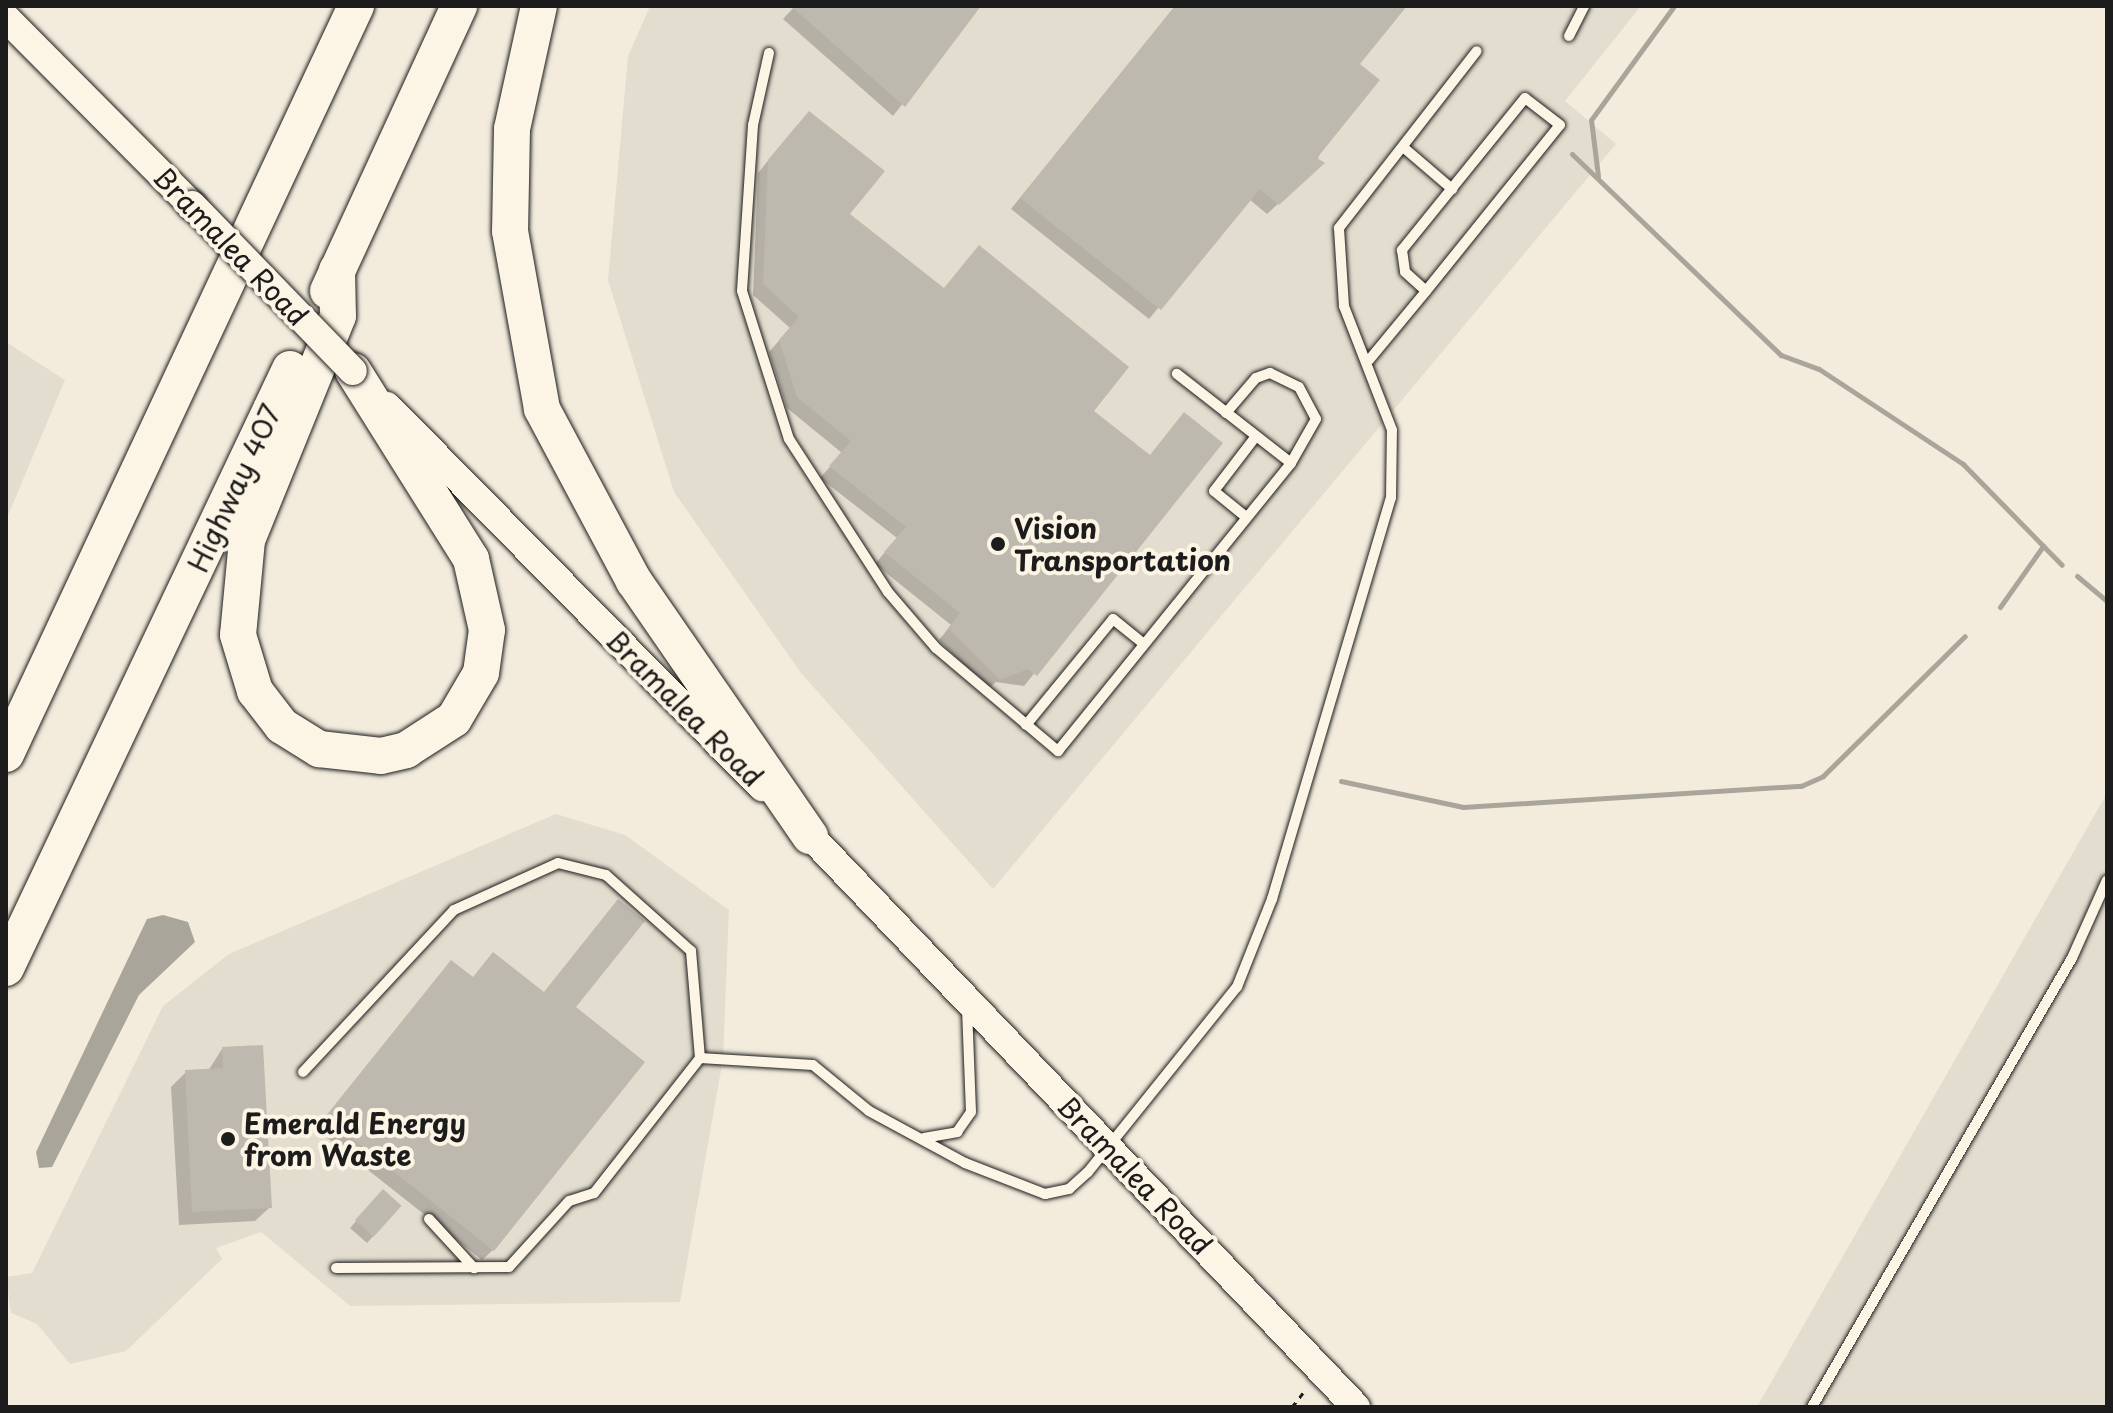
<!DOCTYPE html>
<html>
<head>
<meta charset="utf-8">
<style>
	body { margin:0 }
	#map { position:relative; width:2113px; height:1413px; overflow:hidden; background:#f3ecdd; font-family:"Playpen Sans",sans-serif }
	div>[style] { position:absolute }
	.built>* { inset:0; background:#e3ddcf }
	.water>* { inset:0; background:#aaa59b }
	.shadow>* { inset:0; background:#0003 }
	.stream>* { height:5px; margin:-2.5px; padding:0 2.5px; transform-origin:2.5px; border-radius:2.5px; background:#aaa59b }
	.building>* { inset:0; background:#beb9ae; transform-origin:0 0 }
	.path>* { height:3px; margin-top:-1.5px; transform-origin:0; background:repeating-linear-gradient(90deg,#1c1c1c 0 6px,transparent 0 12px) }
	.roads { filter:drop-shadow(0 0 2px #1c1c1c) drop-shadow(0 0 2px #1c1c1c) }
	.service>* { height:10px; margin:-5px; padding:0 5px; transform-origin:5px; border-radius:5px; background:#fcf5e5 }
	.secondary>* { height:28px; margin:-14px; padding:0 14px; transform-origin:14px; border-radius:14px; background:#fcf5e5 }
	.motorway>* { height:36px; margin:-18px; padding:0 18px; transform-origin:18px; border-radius:18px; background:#fcf5e5 }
	.bridges { filter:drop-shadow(0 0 2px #1c1c1c) drop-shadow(0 0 2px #1c1c1c) }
	.secondary-bridge>* { height:28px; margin:-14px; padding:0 14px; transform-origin:14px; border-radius:14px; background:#fcf5e5 }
	.dots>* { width:22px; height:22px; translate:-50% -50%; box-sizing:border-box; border:4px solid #fcf5e5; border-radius:50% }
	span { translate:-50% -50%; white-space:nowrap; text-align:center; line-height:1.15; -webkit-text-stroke:8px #fcf5e5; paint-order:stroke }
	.street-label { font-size:28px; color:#1c1c1c }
	.poi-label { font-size:28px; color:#1c1c1c; font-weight:700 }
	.left { translate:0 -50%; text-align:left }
	.frame { position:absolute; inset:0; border:8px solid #1c1c1c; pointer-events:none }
</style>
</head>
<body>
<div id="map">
	<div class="built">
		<div style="clip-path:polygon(650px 6px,1641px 6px,1565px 101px,1616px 144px,993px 889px,801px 673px,674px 492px,608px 280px,628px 56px)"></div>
		<div style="clip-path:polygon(6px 342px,65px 380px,6px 520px)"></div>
		<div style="clip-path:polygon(2107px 793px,2107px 1407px,1757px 1407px)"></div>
		<div style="clip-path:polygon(556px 814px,625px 835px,729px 910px,723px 1059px,680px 1302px,350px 1306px,261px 1232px,216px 1248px,222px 1259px,126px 1351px,70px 1364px,37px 1324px,11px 1313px,6px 1277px,32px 1273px,163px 1006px,229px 954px)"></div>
	</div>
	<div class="water">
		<div style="clip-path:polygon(163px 915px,188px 922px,195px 942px,139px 995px,52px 1167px,39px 1168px,36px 1152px,147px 919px)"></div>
	</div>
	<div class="shadow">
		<div style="clip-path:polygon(795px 6px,979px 6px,893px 116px,783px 19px)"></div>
		<div style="clip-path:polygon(1175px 6px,1404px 6px,1357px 64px,1312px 173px,1267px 214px,1249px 199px,1149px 319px,1011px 209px)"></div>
		<div style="clip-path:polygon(798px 124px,847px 214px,1149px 457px,1220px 444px,1024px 686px,996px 682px,988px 689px,939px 640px,951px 625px,875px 564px,897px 538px,820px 478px,842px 453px,787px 408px,769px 352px,790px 328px,753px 295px,758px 173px)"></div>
		<div style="clip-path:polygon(451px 963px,472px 979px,574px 1008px,493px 1250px,482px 1260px,316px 1129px)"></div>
		<div style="clip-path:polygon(222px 1049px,270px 1207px,255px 1221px,179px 1225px,171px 1087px,186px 1072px,208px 1071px)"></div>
		<div style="clip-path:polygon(377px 1198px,400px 1206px,367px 1243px,350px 1228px)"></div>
	</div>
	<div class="stream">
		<div style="left:1572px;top:154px;width:290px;rotate:43.9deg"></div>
		<div style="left:1781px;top:355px;width:40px;rotate:20.2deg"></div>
		<div style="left:1819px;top:369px;width:173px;rotate:33.4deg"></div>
		<div style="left:1963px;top:464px;width:141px;rotate:45.6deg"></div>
		<div style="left:1598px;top:176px;width:56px;rotate:-97.1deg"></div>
		<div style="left:1591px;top:120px;width:141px;rotate:-53.9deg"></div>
		<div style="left:2077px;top:576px;width:39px;rotate:40deg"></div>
		<div style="left:2000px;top:607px;width:75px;rotate:-54.8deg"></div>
		<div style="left:1341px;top:781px;width:125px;rotate:12deg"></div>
		<div style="left:1463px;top:807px;width:339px;rotate:-3.6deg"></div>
		<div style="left:1801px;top:786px;width:24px;rotate:-24deg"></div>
		<div style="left:1823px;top:776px;width:199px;rotate:-44.6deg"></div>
	</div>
	<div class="building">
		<div style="clip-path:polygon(791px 6px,981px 6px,905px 107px)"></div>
		<div style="clip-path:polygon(1175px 6px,1407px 6px,1360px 64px,1380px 80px,1317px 158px,1325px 163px,1279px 205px,1260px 189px,1161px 310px,1020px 198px)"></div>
		<div style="clip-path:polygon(809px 111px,885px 171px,850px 214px,944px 288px,979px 245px,1129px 367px,1094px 411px,1150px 455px,1184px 412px,1223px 443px,1037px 676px,1028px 669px,1000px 680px,948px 628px,960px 613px,884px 552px,906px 527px,829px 466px,851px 441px,797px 397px,779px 340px,799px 317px,763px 284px,768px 160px)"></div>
		<div style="clip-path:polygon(618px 899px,645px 921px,576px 1007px,645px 1062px,494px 1251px,325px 1117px,451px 960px,473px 977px,493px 952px,544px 992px)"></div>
		<div style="clip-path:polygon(263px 1045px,272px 1208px,192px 1212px,185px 1070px,223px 1068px,222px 1047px)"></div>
		<div style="left:383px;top:1189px;width:25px;height:42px;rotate:42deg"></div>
	</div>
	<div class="path">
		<div style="left:1292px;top:1407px;width:23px;rotate:-52deg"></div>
	</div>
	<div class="roads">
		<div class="service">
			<div style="left:1569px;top:36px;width:34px;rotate:-63deg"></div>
			<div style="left:769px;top:53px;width:74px;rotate:102.5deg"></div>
			<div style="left:753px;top:125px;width:166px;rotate:93.8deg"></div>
			<div style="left:742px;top:291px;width:155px;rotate:72.4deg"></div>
			<div style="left:789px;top:439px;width:182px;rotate:57.1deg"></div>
			<div style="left:888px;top:592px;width:74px;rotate:49.4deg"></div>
			<div style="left:936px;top:648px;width:160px;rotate:40.2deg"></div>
			<div style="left:1058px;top:751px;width:370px;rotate:-51deg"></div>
			<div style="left:1291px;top:463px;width:145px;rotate:-142deg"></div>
			<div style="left:1403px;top:147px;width:65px;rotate:40.6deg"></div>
			<div style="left:1369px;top:360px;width:89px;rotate:-50.4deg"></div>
			<div style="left:1426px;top:291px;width:213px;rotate:-51.1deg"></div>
			<div style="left:1560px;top:125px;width:44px;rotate:-142.4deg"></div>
			<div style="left:1525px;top:98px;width:196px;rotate:129deg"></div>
			<div style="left:1402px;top:250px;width:22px;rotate:82deg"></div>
			<div style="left:1405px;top:272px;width:28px;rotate:42deg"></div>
			<div style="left:1226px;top:413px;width:46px;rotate:-49.4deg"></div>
			<div style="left:1256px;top:378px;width:15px;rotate:-20deg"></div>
			<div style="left:1270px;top:373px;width:32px;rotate:26deg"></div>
			<div style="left:1299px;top:387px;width:36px;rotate:62deg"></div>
			<div style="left:1316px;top:419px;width:51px;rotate:119.6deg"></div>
			<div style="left:1246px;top:517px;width:41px;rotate:-140.9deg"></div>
			<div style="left:1214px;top:491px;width:69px;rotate:-52.6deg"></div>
			<div style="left:1026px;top:725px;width:137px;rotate:-50.6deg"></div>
			<div style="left:1113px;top:619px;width:38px;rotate:39deg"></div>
			<div style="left:700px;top:1058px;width:113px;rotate:3.5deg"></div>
			<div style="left:813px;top:1065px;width:72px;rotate:39.4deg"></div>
			<div style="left:869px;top:1111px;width:109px;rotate:28.4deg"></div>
			<div style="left:965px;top:1163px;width:86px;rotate:21.2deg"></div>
			<div style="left:1045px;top:1194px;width:25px;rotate:-12deg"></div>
			<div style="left:1069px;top:1189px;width:25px;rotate:-42deg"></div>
			<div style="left:1088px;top:1172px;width:238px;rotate:-51.2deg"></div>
			<div style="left:1237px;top:987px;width:95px;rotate:-68.3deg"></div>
			<div style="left:1272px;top:899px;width:418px;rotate:-73.5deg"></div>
			<div style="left:1391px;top:498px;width:68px;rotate:-89.2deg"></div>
			<div style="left:1392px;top:430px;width:133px;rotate:-111.2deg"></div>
			<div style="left:1344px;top:306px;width:78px;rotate:-93.7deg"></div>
			<div style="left:1339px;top:228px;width:224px;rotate:-52.1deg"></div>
			<div style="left:303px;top:1072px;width:221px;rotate:-47deg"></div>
			<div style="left:454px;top:910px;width:114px;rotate:-24.3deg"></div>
			<div style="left:558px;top:863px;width:49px;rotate:14deg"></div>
			<div style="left:606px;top:875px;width:114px;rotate:41.8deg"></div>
			<div style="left:691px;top:951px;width:107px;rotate:85.2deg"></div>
			<div style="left:700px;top:1058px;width:172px;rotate:128.1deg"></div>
			<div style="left:594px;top:1193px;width:26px;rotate:162deg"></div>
			<div style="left:569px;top:1201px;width:89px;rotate:132.3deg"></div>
			<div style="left:509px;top:1267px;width:173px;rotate:179.7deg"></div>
			<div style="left:924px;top:1138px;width:34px;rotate:-10deg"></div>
			<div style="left:957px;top:1132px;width:24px;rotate:-55deg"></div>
			<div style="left:971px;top:1112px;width:103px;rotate:-92.2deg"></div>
			<div style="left:429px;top:1219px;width:67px;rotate:47.4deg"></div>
			<div style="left:1812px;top:1407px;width:519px;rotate:-59.93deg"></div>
			<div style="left:2072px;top:958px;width:85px;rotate:-65.8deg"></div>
		</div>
		<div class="secondary">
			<div style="left:6px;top:18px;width:264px;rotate:45.2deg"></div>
			<div style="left:387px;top:406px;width:535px;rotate:45.45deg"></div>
			<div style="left:797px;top:822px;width:809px;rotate:46.3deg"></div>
		</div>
		<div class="motorway">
			<div style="left:539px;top:6px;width:126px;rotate:102.4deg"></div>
			<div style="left:512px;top:129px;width:102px;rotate:91.1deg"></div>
			<div style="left:510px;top:231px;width:181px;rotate:79.8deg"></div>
			<div style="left:542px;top:409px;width:195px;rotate:61.9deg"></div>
			<div style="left:634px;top:581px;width:310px;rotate:55.4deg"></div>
			<div style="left:337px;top:270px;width:46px;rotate:88.8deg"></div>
			<div style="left:338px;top:316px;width:242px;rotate:112.1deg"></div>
			<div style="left:247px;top:540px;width:95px;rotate:95.4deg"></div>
			<div style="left:238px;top:635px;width:59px;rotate:73.1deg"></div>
			<div style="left:255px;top:691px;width:44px;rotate:52.4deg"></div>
			<div style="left:282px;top:726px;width:44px;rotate:31.9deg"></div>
			<div style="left:319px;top:749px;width:62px;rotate:6.4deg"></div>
			<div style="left:381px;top:756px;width:26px;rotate:-13deg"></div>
			<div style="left:406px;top:750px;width:57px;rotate:-32.9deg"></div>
			<div style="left:454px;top:719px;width:53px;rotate:-59.6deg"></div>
			<div style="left:481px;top:673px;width:43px;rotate:-82.1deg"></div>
			<div style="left:487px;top:630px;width:73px;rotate:-102.7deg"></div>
			<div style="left:471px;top:559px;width:222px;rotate:-122.1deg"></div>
			<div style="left:328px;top:291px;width:314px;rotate:-65.3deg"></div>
			<div style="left:6px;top:754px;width:826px;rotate:-64.92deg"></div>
			<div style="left:6px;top:968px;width:663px;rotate:-64.63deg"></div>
		</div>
	</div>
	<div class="bridges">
		<div class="secondary-bridge">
			<div style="left:192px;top:205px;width:231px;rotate:45.9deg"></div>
		</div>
	</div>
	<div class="dots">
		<div style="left:998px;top:544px;background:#1c1c1c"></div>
		<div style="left:228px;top:1139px;background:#1c1c1c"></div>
	</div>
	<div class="street-label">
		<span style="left:231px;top:246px;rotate:46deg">Bramalea Road</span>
		<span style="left:234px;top:488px;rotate:-65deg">Highway 407</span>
		<span style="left:685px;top:708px;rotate:45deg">Bramalea Road</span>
		<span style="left:1135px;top:1175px;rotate:46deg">Bramalea Road</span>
	</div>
	<div class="poi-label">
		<span class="left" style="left:1014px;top:544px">Vision<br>Transportation</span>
		<span class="left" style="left:244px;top:1139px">Emerald Energy<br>from Waste</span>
	</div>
	<div class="frame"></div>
</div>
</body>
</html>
